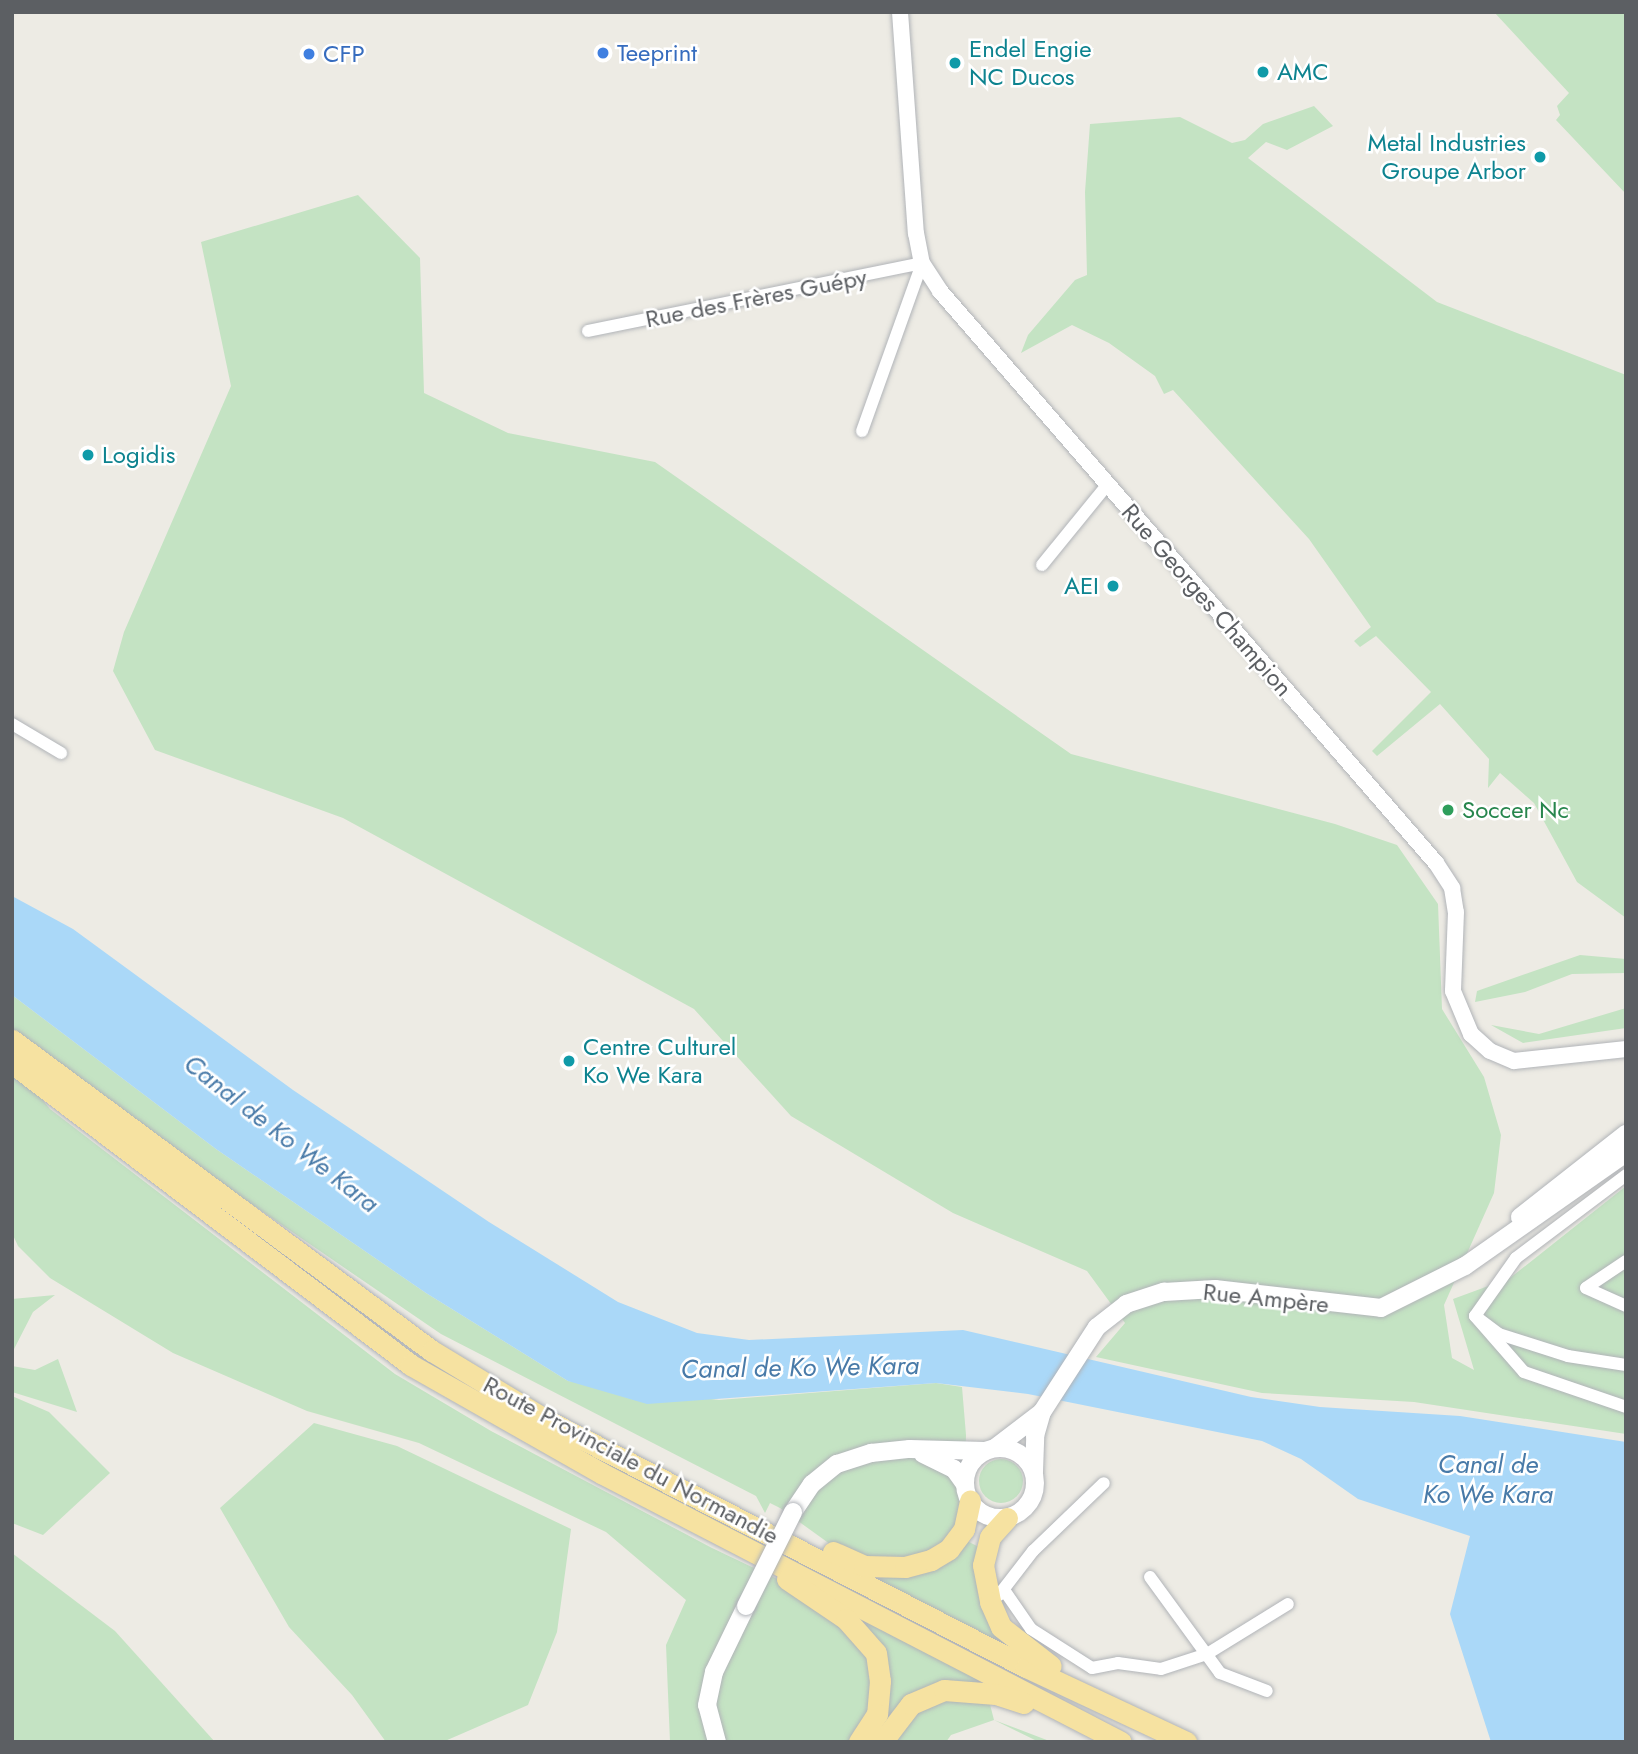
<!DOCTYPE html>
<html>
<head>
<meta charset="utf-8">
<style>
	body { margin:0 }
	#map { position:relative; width:1638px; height:1754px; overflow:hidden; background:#edebe4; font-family:Jost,sans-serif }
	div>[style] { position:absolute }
	.green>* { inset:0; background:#c4e3c3 }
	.round { border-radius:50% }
	.water>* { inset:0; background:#aad8f8 }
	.roads { filter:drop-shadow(0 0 2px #b1b4b8) drop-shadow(0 0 2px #b1b4b8) }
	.minor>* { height:12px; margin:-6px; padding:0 6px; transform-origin:6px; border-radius:6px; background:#fff }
	.tertiary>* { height:16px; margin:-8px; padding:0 8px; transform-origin:8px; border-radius:8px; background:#fff }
	.secondary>* { height:18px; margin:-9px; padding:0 9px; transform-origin:9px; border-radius:9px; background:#fff }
	.secondary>.ring { margin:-9px; padding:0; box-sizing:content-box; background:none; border:18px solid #fff; border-radius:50% }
	.trunk>* { height:21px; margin:-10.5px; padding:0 10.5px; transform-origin:10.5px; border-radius:10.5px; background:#f6e2a1 }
	.bridges { filter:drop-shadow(0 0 2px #b0b3b8) drop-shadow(0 0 2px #b0b3b8) }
	.secondary-bridge>* { height:18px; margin:-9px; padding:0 9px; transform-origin:9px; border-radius:9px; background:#fff }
	.dots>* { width:19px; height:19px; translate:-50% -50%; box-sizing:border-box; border:4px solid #fff; border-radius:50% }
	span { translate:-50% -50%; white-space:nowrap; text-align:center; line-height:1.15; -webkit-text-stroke:5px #fff; paint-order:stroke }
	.culture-label { font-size:24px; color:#0d838f }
	.left { translate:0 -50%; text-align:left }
	.right { translate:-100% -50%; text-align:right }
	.shop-label { font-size:24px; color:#366cbe }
	.street-label { font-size:24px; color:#5c5f63 }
	.leisure-label { font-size:24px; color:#27864d }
	.water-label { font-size:26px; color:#487aa8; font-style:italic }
	.frame { position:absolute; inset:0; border:14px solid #5c5f63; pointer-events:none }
</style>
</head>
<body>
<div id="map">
	<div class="green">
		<div style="clip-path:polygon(1494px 12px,1626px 12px,1626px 194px,1556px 120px,1560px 115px,1557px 106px,1569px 93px)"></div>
		<div style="clip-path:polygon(1314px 106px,1333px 126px,1287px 150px,1266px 142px,1248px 158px,1437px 302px,1626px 375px,1626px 918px,1577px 882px,1534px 803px,1500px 773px,1488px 788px,1489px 759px,1440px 704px,1377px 756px,1372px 751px,1431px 692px,1376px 636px,1360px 647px,1354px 641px,1371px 627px,1309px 539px,1173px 390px,1164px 394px,1155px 376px,1109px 343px,1072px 325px,1021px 353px,1028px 335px,1075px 280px,1087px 275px,1085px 192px,1090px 124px,1180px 117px,1232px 143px,1245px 140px,1263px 124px)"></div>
		<div style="clip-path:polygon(358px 195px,420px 258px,424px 393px,508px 433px,655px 462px,1071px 754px,1335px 824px,1397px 845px,1438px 904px,1442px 1009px,1484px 1077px,1501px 1135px,1494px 1193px,1444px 1305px,1452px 1358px,1474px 1370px,1453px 1299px,1510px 1278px,1626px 1186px,1626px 1434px,1414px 1402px,1262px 1393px,1096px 1357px,1125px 1323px,1087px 1271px,953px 1213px,791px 1116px,694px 1009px,343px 818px,155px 750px,113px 671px,124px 632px,231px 386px,201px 242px)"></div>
		<div style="clip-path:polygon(1580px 955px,1626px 959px,1626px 973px,1572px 974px,1525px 992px,1475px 1002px,1477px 991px)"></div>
		<div style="clip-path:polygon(12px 995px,216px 1149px,426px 1293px,568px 1381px,719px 1400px,936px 1383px,962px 1387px,966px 1435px,963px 1539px,979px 1547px,1018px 1652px,884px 1583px,780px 1508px,770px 1503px,765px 1513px,756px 1496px,441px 1334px,12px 1040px)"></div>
		<div style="clip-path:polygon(1626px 1008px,1626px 1028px,1523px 1043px,1491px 1025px,1539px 1034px)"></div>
		<div style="clip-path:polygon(12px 1063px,50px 1109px,395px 1374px,491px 1431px,712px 1548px,983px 1677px,994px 1720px,1052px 1742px,1039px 1742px,994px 1720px,951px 1735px,946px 1742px,670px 1742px,666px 1645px,686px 1600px,606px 1532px,419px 1443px,307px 1411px,173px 1353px,50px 1278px,18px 1246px,12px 1233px)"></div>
		<div style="clip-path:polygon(55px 1295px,33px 1312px,12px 1353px,12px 1299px)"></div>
		<div style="clip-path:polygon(58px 1359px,77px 1412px,12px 1392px,12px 1366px,35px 1370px)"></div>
		<div style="clip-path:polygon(12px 1396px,49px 1412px,110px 1473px,43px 1535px,12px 1523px)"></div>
		<div style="clip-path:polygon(314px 1423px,397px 1446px,571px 1529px,557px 1632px,528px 1705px,445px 1741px,386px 1742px,352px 1695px,289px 1627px,220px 1508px)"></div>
		<div class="round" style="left:979px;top:1459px;width:44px;height:44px"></div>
		<div style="clip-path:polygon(12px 1553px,115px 1631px,215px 1742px,12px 1742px)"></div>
	</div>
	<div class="water">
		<div style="clip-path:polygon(12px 896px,73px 929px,293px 1090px,489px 1222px,618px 1302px,697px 1333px,749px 1340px,963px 1330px,1251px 1397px,1320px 1407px,1460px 1416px,1626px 1442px,1626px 1742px,1491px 1742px,1450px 1614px,1470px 1536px,1358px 1499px,1301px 1459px,1262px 1441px,1028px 1394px,936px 1383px,647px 1404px,568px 1381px,426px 1293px,216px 1149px,12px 995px)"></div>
	</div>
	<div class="roads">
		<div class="minor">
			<div style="left:588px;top:331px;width:341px;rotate:-11.5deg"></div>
			<div style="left:862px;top:431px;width:178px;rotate:-70.3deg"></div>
			<div style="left:1042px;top:565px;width:103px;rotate:-50.9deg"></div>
			<div style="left:12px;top:724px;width:57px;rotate:30.6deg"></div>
			<div style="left:1626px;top:1261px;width:48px;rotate:146deg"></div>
			<div style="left:1586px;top:1288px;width:44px;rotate:24.2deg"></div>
			<div style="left:1475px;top:1316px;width:71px;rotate:-54.7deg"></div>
			<div style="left:1516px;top:1258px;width:138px;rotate:-37deg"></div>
			<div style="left:1626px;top:1365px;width:59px;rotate:-171.2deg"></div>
			<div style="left:1568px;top:1356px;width:72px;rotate:-162.3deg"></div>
			<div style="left:1499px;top:1334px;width:30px;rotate:-143deg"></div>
			<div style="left:1475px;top:1316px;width:74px;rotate:48.8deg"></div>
			<div style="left:1524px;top:1372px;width:108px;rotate:18.9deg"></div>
			<div style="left:1150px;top:1577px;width:119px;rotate:53.9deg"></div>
			<div style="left:1220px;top:1673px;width:50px;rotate:21deg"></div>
			<div style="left:1004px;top:1590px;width:47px;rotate:55.3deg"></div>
			<div style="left:1031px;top:1629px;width:72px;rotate:32.6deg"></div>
			<div style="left:1092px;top:1668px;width:26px;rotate:-11deg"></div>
			<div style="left:1118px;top:1663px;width:43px;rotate:7.9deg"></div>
			<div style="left:1161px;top:1669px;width:48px;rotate:-18.1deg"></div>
			<div style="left:1207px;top:1654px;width:95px;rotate:-31.7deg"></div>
			<div style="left:999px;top:1595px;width:56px;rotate:-52.3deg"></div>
			<div style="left:1033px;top:1551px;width:98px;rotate:-43.8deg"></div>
		</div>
		<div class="tertiary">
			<div style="left:900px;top:12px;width:222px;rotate:85.9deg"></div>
			<div style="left:916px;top:233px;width:31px;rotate:79deg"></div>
			<div style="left:922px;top:263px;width:33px;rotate:57deg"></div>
			<div style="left:940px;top:291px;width:757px;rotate:49.07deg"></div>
			<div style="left:1436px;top:863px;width:30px;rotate:57deg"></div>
			<div style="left:1452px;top:888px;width:24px;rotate:81deg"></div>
			<div style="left:1456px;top:912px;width:79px;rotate:92.2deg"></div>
			<div style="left:1453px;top:991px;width:47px;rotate:67.3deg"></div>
			<div style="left:1471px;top:1034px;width:25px;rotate:42deg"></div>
			<div style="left:1490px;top:1051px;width:26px;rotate:23deg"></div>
			<div style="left:1514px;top:1061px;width:113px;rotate:-6.1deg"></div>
		</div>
		<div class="secondary">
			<div style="left:1520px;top:1217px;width:135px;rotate:-38.1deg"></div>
			<div style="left:995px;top:1448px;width:59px;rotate:-37.5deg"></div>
			<div style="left:1042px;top:1412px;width:101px;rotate:-57.1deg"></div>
			<div style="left:1097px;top:1327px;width:37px;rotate:-38deg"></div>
			<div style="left:1126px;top:1304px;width:40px;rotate:-18deg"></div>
			<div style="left:1164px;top:1292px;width:51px;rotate:-3.4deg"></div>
			<div style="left:1215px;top:1289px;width:167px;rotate:6.5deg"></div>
			<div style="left:1381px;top:1308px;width:94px;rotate:-26.6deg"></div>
			<div style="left:1465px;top:1266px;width:197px;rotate:-35.1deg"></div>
			<div class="ring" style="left:965px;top:1448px;width:52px;height:52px"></div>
			<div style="left:923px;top:1454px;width:34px;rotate:26deg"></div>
			<div style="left:954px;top:1469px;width:19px;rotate:54deg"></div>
			<div style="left:1034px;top:1472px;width:36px;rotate:-88deg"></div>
			<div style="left:1035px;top:1436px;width:25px;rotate:-74deg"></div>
			<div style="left:793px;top:1512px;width:34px;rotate:-56deg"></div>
			<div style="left:812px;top:1484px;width:32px;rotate:-39deg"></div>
			<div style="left:837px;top:1464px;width:36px;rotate:-18deg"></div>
			<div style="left:871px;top:1453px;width:39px;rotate:-6deg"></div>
			<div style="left:910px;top:1449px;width:75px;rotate:1.5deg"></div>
			<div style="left:717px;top:1742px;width:38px;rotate:-105deg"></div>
			<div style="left:707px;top:1705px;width:34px;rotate:-78deg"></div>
			<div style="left:714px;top:1672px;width:73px;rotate:-64.1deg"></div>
		</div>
		<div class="trunk">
			<div style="left:12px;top:1040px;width:523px;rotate:36.52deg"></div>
			<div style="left:432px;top:1351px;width:133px;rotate:31.2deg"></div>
			<div style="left:546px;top:1420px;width:540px;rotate:27.23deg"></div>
			<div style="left:1026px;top:1667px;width:177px;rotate:25.1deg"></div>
			<div style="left:12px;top:1063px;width:500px;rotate:37.12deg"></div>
			<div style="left:411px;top:1365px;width:219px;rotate:29.6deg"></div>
			<div style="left:601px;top:1473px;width:585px;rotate:27.35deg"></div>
			<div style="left:1007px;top:1518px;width:25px;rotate:132deg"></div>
			<div style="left:990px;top:1537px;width:29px;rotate:104deg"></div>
			<div style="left:983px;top:1565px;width:38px;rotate:79deg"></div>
			<div style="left:990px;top:1602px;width:27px;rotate:66deg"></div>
			<div style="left:1001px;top:1627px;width:63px;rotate:38deg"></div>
			<div style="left:833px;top:1552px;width:34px;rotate:24deg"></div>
			<div style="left:864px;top:1566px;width:41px;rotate:1.4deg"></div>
			<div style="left:905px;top:1567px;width:27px;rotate:-15deg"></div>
			<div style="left:931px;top:1560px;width:21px;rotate:-31deg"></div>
			<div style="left:949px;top:1549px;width:25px;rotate:-53deg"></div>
			<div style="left:964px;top:1529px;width:29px;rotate:-78deg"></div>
			<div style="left:787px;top:1579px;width:71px;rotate:34.1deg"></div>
			<div style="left:846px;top:1619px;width:45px;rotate:48.6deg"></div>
			<div style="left:876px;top:1653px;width:28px;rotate:82deg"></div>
			<div style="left:880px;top:1681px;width:33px;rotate:95deg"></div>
			<div style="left:877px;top:1714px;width:33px;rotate:123deg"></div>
			<div style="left:882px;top:1742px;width:48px;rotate:-52.7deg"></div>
			<div style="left:911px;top:1704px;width:36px;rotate:-23deg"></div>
			<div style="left:944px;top:1690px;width:52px;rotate:4.4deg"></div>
			<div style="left:996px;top:1694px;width:29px;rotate:18deg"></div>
		</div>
	</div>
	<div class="bridges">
		<div class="secondary-bridge">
			<div style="left:746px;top:1606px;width:105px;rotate:-63.4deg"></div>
		</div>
	</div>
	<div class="dots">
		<div style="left:603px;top:53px;background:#3f7fe0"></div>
		<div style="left:309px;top:54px;background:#3f7fe0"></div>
		<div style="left:955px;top:63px;background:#0f9aa8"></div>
		<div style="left:1263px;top:72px;background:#0f9aa8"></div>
		<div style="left:1540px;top:157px;background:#0f9aa8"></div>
		<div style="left:88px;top:455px;background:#0f9aa8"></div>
		<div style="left:1113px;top:586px;background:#0f9aa8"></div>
		<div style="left:1448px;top:810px;background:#2e9e5b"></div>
		<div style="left:569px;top:1061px;background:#0f9aa8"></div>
	</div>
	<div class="culture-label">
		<span class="left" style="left:969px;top:63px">Endel Engie<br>NC Ducos</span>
		<span class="left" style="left:1277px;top:72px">AMC</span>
		<span class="right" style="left:1526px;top:157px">Metal Industries<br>Groupe Arbor</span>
		<span class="left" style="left:102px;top:455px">Logidis</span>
		<span class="right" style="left:1099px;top:586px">AEI</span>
		<span class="left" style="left:583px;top:1061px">Centre Culturel<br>Ko We Kara</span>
	</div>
	<div class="shop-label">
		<span class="left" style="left:617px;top:53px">Teeprint</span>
		<span class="left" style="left:323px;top:54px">CFP</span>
	</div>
	<div class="street-label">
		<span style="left:756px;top:298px;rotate:-11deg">Rue des Frères Guépy</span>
		<span style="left:1207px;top:600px;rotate:49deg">Rue Georges Champion</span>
		<span style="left:1266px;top:1298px;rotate:6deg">Rue Ampère</span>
		<span style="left:631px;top:1460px;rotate:28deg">Route Provinciale du Normandie</span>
	</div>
	<div class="leisure-label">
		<span class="left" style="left:1462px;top:810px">Soccer Nc</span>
	</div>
	<div class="water-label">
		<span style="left:281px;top:1134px;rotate:38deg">Canal de Ko We Kara</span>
		<span style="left:800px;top:1368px;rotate:-1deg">Canal de Ko We Kara</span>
		<span style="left:1488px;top:1480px">Canal de<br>Ko We Kara</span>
	</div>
	<div class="frame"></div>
</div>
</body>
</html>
